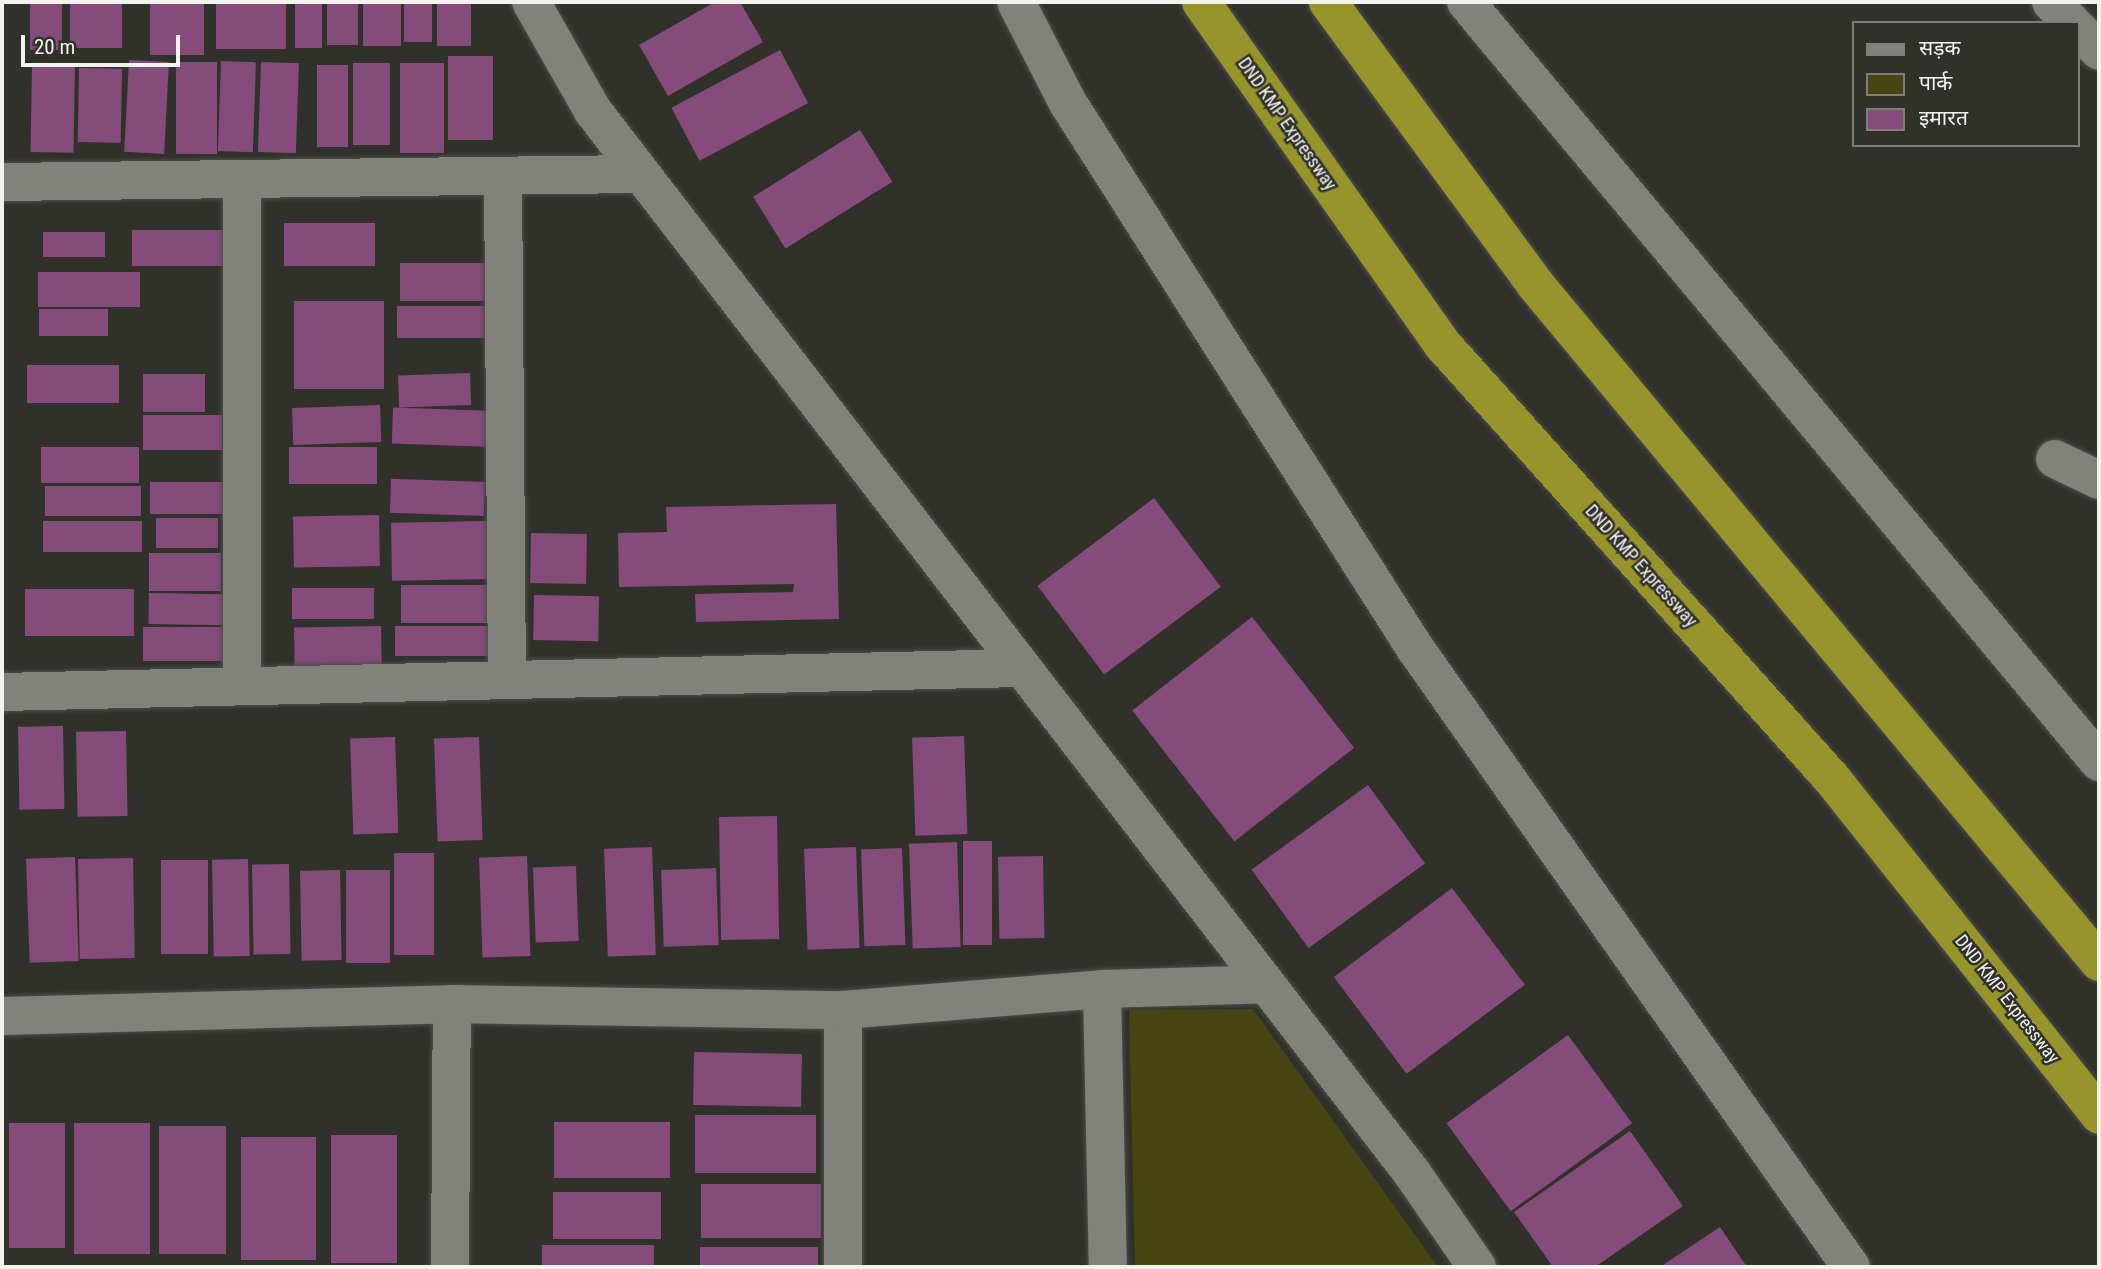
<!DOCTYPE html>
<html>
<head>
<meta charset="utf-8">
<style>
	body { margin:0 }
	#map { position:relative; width:2101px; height:1269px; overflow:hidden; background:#31312c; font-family:"Roboto Condensed","Noto Sans Devanagari",sans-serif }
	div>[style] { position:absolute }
	.green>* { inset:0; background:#474613 }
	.building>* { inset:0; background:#844b7b; transform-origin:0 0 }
	.roads { filter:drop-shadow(0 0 2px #4d4d49) drop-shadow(0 0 2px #4d4d49) }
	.minor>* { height:38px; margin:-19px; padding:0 19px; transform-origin:19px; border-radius:19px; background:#82827c }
	.tertiary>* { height:38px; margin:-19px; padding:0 19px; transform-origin:19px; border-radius:19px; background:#82827c }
	.trunk>* { height:38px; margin:-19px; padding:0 19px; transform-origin:19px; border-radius:19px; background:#97942c }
	span { translate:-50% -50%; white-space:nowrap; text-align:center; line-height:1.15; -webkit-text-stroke:5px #31312c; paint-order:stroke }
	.street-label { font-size:18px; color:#f2f2ef }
	.frame { position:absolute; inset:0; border:4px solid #f2f2ef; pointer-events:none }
	.legend { position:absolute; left:1852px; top:21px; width:228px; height:126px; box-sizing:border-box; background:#31312c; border:2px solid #7e7e7a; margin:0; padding:9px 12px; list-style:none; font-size:21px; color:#f2f2ef }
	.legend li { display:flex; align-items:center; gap:14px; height:35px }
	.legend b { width:35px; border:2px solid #7e7e7a }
	.scale { position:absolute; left:21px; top:35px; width:159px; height:32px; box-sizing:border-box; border:4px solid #f2f2ef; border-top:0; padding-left:9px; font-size:21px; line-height:24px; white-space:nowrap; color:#f2f2ef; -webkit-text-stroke:5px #31312c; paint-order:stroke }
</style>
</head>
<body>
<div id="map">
	<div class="green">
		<div style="clip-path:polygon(1253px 1009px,1438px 1267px,1135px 1267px,1129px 1010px)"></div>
	</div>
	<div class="building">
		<div style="left:30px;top:2px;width:32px;height:48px"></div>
		<div style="left:70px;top:2px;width:52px;height:46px"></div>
		<div style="left:150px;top:2px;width:54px;height:53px"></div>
		<div style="left:216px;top:2px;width:70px;height:47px"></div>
		<div style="left:295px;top:2px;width:27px;height:46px"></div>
		<div style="left:327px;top:2px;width:31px;height:43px"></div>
		<div style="left:363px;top:2px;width:38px;height:44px"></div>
		<div style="left:404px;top:2px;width:28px;height:40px"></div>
		<div style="left:437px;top:2px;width:34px;height:44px"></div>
		<div style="clip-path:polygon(715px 2px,740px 2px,763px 42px,668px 96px,639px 45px)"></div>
		<div style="left:780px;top:50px;width:60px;height:123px;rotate:62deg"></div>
		<div style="left:448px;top:56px;width:45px;height:84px"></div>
		<div style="left:129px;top:60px;width:40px;height:92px;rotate:3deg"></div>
		<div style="left:221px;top:61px;width:35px;height:90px;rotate:2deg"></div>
		<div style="left:176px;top:62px;width:41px;height:92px"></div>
		<div style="left:261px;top:62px;width:38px;height:90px;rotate:2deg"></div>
		<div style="left:353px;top:63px;width:37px;height:82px"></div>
		<div style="left:400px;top:63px;width:44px;height:90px"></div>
		<div style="left:32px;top:65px;width:43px;height:87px;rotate:1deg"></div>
		<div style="left:317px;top:65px;width:31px;height:82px"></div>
		<div style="left:79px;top:68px;width:43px;height:74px;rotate:1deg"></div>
		<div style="left:860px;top:130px;width:61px;height:126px;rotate:58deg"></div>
		<div style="left:284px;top:223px;width:91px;height:43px"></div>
		<div style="left:229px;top:230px;width:36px;height:97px;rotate:90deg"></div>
		<div style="left:43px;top:232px;width:62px;height:25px"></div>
		<div style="left:499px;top:263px;width:38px;height:99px;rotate:90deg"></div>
		<div style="left:38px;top:272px;width:102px;height:35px"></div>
		<div style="left:294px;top:301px;width:90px;height:88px"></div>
		<div style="left:397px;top:306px;width:98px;height:32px"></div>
		<div style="left:39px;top:309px;width:69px;height:27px"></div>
		<div style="left:27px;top:365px;width:92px;height:38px"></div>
		<div style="left:470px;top:373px;width:32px;height:72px;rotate:88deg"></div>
		<div style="left:143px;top:374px;width:62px;height:38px"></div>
		<div style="left:380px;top:405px;width:37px;height:88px;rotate:88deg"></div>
		<div style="left:495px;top:411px;width:36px;height:102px;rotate:92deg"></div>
		<div style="left:143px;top:415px;width:79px;height:35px"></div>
		<div style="left:41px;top:447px;width:98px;height:36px"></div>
		<div style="left:289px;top:447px;width:88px;height:37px"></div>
		<div style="left:150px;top:482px;width:74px;height:32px"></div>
		<div style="left:485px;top:482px;width:34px;height:94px;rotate:92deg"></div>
		<div style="left:45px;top:486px;width:96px;height:30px"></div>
		<div style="left:1154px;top:498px;width:111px;height:146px;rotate:53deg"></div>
		<div style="clip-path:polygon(836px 504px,839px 619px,696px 622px,695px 594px,793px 592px,794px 584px,619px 587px,618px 533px,667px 532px,666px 507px)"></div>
		<div style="left:379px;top:515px;width:51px;height:86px;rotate:89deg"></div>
		<div style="left:156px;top:518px;width:62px;height:30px"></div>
		<div style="left:142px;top:521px;width:31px;height:99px;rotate:90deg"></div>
		<div style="left:490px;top:521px;width:58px;height:99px;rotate:89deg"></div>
		<div style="left:531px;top:533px;width:56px;height:50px;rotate:1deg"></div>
		<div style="left:149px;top:553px;width:72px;height:38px"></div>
		<div style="left:401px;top:585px;width:86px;height:38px"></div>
		<div style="left:374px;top:588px;width:31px;height:82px;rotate:90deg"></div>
		<div style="left:25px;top:589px;width:109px;height:47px"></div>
		<div style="left:149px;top:593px;width:75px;height:31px;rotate:1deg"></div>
		<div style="left:534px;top:595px;width:65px;height:45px;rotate:1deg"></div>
		<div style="left:1252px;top:617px;width:166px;height:152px;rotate:52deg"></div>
		<div style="left:381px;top:626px;width:39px;height:87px;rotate:89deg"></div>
		<div style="left:489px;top:626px;width:30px;height:94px;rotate:90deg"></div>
		<div style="left:224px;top:627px;width:34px;height:81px;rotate:90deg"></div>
		<div style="left:63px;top:726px;width:83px;height:45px;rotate:89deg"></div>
		<div style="left:126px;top:731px;width:85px;height:50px;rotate:89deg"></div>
		<div style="left:964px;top:736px;width:98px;height:52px;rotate:88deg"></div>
		<div style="left:395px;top:737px;width:96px;height:45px;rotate:88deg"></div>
		<div style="left:479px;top:737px;width:103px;height:45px;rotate:88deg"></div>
		<div style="left:1368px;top:785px;width:97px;height:144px;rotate:54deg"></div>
		<div style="left:777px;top:816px;width:123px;height:58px;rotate:89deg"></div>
		<div style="left:963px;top:841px;width:29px;height:104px"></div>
		<div style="left:957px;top:842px;width:105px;height:48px;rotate:88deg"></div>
		<div style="left:652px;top:847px;width:108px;height:48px;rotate:88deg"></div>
		<div style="left:856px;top:847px;width:101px;height:52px;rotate:88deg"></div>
		<div style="left:902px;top:848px;width:97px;height:41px;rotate:88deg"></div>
		<div style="left:394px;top:853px;width:40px;height:102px"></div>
		<div style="left:527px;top:856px;width:100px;height:48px;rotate:88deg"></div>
		<div style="left:1043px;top:856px;width:82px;height:45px;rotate:89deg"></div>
		<div style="left:75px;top:857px;width:104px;height:49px;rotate:88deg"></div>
		<div style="left:133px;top:858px;width:100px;height:55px;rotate:89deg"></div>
		<div style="left:248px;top:859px;width:97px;height:36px;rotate:89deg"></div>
		<div style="left:161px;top:860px;width:47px;height:94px"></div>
		<div style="left:289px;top:864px;width:90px;height:37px;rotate:89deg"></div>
		<div style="left:576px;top:866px;width:75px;height:43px;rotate:88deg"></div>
		<div style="left:716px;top:868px;width:77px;height:55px;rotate:88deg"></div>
		<div style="left:340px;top:870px;width:90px;height:40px;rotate:89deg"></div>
		<div style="left:346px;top:870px;width:44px;height:93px"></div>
		<div style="left:1452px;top:888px;width:121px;height:148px;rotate:53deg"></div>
		<div style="left:1568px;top:1035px;width:109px;height:150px;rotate:54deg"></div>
		<div style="left:694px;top:1052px;width:108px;height:53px;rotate:1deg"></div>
		<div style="left:816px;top:1115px;width:58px;height:121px;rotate:90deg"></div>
		<div style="left:554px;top:1122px;width:116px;height:56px"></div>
		<div style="left:65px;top:1123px;width:125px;height:56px;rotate:90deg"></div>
		<div style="left:74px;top:1123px;width:76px;height:131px"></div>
		<div style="left:159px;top:1126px;width:67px;height:128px"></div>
		<div style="clip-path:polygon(1630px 1131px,1683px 1206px,1595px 1267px,1553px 1267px,1514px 1212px)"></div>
		<div style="left:331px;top:1135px;width:66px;height:128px"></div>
		<div style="left:241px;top:1137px;width:75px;height:123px"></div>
		<div style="left:821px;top:1184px;width:54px;height:120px;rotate:90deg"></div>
		<div style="left:553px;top:1192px;width:108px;height:47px"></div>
		<div style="clip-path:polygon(1720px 1227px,1747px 1267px,1660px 1267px)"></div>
		<div style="left:542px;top:1245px;width:112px;height:22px"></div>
		<div style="left:700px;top:1247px;width:118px;height:20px"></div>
	</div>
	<div class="roads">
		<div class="minor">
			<div style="left:531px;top:2px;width:125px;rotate:60.4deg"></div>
			<div style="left:593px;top:111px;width:1341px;rotate:52.36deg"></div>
			<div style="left:1412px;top:1173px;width:114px;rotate:55.3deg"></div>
			<div style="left:2051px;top:2px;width:30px;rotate:45deg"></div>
			<div style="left:2078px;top:29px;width:30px;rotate:46deg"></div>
			<div style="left:503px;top:176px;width:504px;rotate:89.55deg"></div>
			<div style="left:242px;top:179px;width:507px;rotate:90deg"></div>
			<div style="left:2px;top:182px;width:639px;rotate:-0.72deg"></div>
			<div style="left:2055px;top:459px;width:49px;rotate:25.5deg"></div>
			<div style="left:2px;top:692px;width:1020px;rotate:-1.35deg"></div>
			<div style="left:1102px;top:989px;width:278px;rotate:88.8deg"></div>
			<div style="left:843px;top:1010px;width:257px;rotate:90deg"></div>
			<div style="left:2px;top:1016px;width:450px;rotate:-1.5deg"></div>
			<div style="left:452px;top:1004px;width:391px;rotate:0.9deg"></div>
			<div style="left:843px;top:1010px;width:260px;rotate:-4.6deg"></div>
			<div style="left:1102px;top:989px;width:164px;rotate:-1.7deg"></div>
			<div style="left:450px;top:1267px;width:263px;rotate:-89.6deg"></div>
		</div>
		<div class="tertiary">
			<div style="left:1016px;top:2px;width:114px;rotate:62.8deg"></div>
			<div style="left:1068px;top:103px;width:646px;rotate:57.52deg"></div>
			<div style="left:1415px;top:648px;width:757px;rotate:54.84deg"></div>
			<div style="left:1466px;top:2px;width:989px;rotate:50.21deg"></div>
		</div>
		<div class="trunk">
			<div style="left:1201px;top:2px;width:420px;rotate:54.8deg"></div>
			<div style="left:1443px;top:345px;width:584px;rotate:48.12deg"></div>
			<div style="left:1833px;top:780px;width:428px;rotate:51.5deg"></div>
			<div style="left:1328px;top:2px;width:350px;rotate:53.7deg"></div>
			<div style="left:1535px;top:284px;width:882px;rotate:50.24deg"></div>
		</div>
	</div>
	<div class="street-label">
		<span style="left:1287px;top:124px;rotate:55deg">DND KMP Expressway</span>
		<span style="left:1641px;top:566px;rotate:48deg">DND KMP Expressway</span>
		<span style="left:2007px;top:999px;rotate:52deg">DND KMP Expressway</span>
	</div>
	<div class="frame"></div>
	<ul class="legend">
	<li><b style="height:9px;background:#82827c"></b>सड़क</li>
	<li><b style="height:19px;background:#474613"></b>पार्क</li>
	<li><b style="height:19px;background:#844b7b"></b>इमारत</li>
	</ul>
	<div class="scale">20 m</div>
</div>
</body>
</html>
